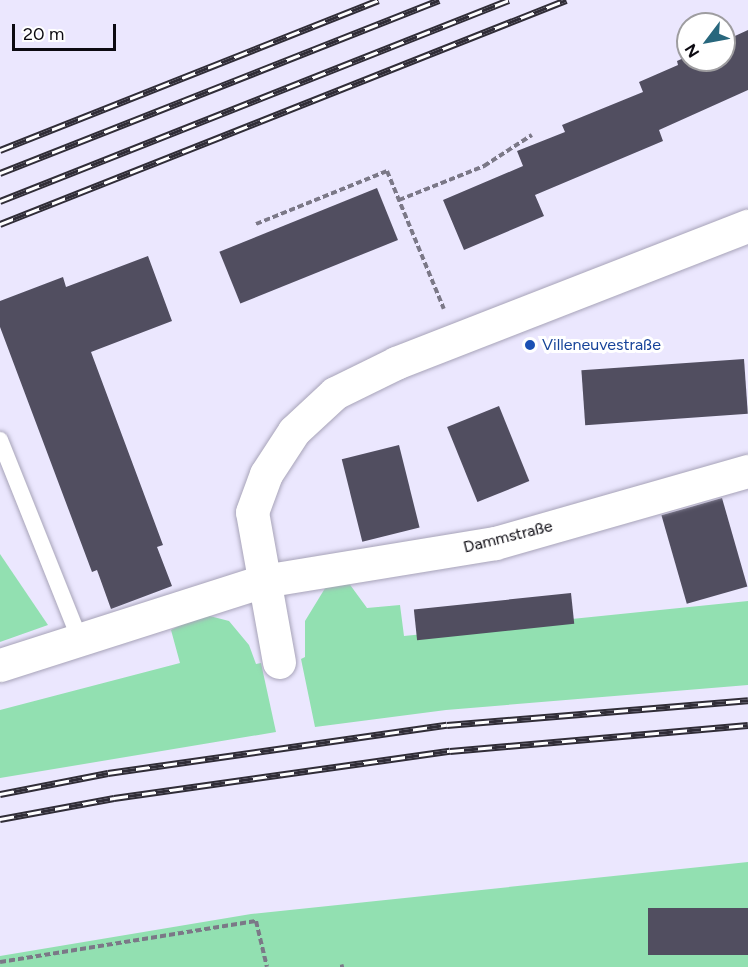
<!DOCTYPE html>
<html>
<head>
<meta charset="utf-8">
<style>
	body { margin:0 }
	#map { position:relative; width:748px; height:967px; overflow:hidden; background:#ebe7fe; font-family:Figtree,sans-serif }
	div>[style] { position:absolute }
	.green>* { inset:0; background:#92e0b1 }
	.building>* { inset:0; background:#514e60; transform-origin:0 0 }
	.path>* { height:4px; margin-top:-2px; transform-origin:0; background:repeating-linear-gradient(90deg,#7b7887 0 6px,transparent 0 9px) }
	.roads { filter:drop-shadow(0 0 2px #a7a3b8) drop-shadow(0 0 2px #a7a3b8) }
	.lane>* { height:16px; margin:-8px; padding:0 8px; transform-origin:8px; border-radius:8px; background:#fff }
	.street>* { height:33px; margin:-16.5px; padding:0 16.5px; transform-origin:16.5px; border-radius:16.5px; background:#fff }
	.rail>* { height:7px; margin-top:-3.5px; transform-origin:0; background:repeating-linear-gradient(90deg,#fff 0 14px,#302d37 0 28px); box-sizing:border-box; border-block:2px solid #302d37 }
	.dots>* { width:16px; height:16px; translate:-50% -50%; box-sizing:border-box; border:3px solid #fff; border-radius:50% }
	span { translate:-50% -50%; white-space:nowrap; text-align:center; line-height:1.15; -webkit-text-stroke:6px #fff; paint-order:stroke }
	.transit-label { font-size:16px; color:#164399 }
	.left { translate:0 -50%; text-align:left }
	.street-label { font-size:16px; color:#0c0a11 }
	.north { position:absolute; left:676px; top:12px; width:60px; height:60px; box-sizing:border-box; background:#fff; border:2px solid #9e9da0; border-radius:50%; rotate:238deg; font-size:16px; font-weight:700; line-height:24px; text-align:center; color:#0c0a11 }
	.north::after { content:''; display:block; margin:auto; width:21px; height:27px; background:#28677d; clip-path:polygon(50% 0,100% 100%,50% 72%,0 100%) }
	.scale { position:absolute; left:12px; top:24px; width:104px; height:27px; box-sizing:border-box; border:3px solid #0c0a11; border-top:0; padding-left:8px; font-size:18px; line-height:21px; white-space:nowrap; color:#0c0a11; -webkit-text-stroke:4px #fff; paint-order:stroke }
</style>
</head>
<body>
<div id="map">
	<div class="green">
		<div style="clip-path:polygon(0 554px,48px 625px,0 642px)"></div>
		<div style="clip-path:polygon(348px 582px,367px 608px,400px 605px,404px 636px,748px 601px,748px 685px,446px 710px,315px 727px,301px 659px,305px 657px,305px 621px,327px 585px)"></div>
		<div style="clip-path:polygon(202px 614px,229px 621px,249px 645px,256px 664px,261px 663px,276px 732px,0 778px,0 710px,180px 663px,171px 630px)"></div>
		<div style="clip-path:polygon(748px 862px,748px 967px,0 967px,0 956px,251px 914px)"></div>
	</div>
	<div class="building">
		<div style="clip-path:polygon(748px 30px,748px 90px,659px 130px,663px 141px,535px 195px,544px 216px,464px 250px,443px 200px,523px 166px,517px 151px,565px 132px,562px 125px,643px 92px,639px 82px,678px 65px,677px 61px,688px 56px,688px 60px,724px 60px,724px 41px)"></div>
		<div style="left:377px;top:188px;width:56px;height:170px;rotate:68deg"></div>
		<div style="clip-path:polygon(148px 256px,172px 321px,91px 352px,163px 545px,157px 547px,172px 586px,111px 609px,97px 570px,92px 572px,0 327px,0 301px,63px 277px,66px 287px)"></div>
		<div style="left:744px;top:359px;width:55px;height:163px;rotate:86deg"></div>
		<div style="left:499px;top:406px;width:81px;height:56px;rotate:68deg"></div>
		<div style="left:399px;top:445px;width:85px;height:59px;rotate:76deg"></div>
		<div style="left:722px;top:498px;width:92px;height:63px;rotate:74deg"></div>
		<div style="left:571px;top:593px;width:31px;height:158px;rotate:84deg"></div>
		<div style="left:748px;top:908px;width:47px;height:100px;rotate:90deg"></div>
	</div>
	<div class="path">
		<div style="left:399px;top:200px;width:92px;rotate:-21.8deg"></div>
		<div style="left:484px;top:166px;width:57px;rotate:-32.9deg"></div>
		<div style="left:256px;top:224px;width:141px;rotate:-22deg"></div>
		<div style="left:387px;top:171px;width:149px;rotate:67.6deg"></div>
		<div style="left:0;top:962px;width:259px;rotate:-9.1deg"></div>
		<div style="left:256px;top:921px;width:47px;rotate:76.6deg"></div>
		<div style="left:340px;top:967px;width:4px;rotate:-14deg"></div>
	</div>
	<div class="roads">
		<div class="lane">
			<div style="left:0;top:440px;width:215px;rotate:68.2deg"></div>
		</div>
		<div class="street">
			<div style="left:279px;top:662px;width:152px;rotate:-100.2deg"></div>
			<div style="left:252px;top:512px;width:40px;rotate:-69.8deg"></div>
			<div style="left:266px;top:474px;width:51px;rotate:-56.9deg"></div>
			<div style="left:294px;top:431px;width:56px;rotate:-42.8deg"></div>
			<div style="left:335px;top:393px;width:68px;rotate:-26.2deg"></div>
			<div style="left:396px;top:363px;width:378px;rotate:-21.3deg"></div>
			<div style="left:0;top:665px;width:276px;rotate:-17.7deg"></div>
			<div style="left:263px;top:581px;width:235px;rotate:-9.3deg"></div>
			<div style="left:495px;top:543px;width:263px;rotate:-15.9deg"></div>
		</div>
	</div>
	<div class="rail">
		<div style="left:0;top:150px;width:407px;rotate:-21.6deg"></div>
		<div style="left:0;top:173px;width:472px;rotate:-21.5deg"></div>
		<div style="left:0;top:201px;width:547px;rotate:-21.55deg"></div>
		<div style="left:0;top:224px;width:609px;rotate:-21.59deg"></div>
		<div style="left:0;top:794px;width:110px;rotate:-11deg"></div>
		<div style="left:108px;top:773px;width:342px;rotate:-8.1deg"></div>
		<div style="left:447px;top:725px;width:302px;rotate:-4.7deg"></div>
		<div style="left:0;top:819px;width:116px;rotate:-10.4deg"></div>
		<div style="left:114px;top:798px;width:339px;rotate:-8deg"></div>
		<div style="left:450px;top:751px;width:299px;rotate:-5deg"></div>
	</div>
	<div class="dots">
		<div style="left:530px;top:345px;background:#1a4fb4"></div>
	</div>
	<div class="transit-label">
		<span class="left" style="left:542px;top:345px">Villeneuvestraße</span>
	</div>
	<div class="street-label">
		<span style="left:508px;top:537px;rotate:-14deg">Dammstraße</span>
	</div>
	<div class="north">N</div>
	<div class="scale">20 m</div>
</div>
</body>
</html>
